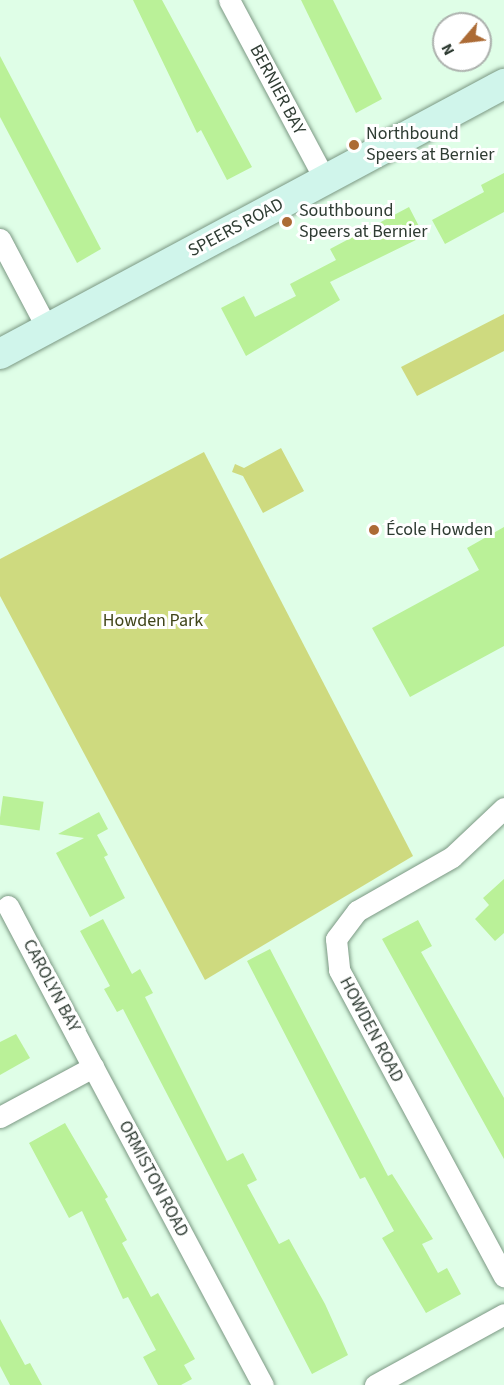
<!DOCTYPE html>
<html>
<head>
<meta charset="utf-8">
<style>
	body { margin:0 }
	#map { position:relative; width:504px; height:1385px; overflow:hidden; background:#dffee7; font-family:"Source Sans 3",sans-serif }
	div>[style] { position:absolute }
	.green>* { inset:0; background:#ceda7f }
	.building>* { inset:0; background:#baf198; transform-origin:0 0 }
	.roads { filter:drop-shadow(0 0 2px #7b9883) drop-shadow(0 0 2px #7b9883) }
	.street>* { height:21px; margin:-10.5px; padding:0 10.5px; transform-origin:10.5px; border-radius:10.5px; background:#fff }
	.secondary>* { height:30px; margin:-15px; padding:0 15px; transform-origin:15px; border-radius:15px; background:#d0f5eb }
	.dots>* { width:16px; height:16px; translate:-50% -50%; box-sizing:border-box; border:3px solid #fff; border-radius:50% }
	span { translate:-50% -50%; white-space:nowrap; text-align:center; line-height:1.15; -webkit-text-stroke:6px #fff; paint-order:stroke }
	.street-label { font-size:18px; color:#2f3c33 }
	.poi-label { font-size:18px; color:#2f3c33 }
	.left { translate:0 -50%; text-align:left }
	.park-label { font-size:18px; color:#40451a }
	.north { position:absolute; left:432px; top:12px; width:60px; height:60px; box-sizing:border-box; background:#fff; border:2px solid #acb1ad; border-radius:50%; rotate:242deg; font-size:16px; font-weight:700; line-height:24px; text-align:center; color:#2f3c33 }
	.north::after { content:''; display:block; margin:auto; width:21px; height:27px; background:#ac6b35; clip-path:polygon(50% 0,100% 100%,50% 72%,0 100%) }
</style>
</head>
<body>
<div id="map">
	<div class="green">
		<div style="clip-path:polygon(504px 314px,504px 351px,417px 396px,401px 367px)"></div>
		<div style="clip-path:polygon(281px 448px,304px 491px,263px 513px,243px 476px,232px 472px,235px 464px,244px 468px)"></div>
		<div style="clip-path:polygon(204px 452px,413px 856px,205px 980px,0 596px,0 559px)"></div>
	</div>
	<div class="building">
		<div style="clip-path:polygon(133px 0,162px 0,252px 167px,227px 180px,201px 130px,197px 133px)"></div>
		<div style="clip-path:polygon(301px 0,333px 0,382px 99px,356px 113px)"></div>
		<div style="clip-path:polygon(0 56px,101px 249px,77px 263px,0 117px)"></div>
		<div style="clip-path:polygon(504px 173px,504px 212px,445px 244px,432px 220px,484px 192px,481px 185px)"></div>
		<div style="clip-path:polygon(409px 207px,424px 236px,330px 282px,340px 300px,246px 356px,221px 308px,244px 296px,255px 317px,296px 296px,290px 284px,336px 260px,330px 249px)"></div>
		<div style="clip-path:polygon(504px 527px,504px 646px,410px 697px,372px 628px,479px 570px,467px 548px)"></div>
		<div style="left:3px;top:796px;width:41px;height:29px;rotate:8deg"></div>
		<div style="clip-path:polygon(99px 812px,108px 829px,97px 835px,108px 855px,104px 857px,125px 898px,90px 917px,56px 853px,84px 838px,58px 834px)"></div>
		<div style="clip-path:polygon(504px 879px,504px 933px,495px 941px,475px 919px,489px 905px,483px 898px)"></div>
		<div style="clip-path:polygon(103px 919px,132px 974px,140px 969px,153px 993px,145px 997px,227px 1161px,243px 1153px,257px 1180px,247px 1185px,279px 1244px,289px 1239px,325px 1304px,348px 1355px,312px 1374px,123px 1009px,117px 1012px,104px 989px,110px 986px,80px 931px)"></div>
		<div style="clip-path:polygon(418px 920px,432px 946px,421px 952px,504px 1098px,504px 1159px,382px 939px)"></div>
		<div style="clip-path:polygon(270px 949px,388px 1176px,392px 1174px,433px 1239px,422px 1244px,438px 1273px,447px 1268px,461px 1294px,426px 1313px,382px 1238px,394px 1231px,365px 1177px,360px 1179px,247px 961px)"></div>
		<div style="clip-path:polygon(16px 1034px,30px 1058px,0 1075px,0 1042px)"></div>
		<div style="clip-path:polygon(65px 1123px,108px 1197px,105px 1199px,127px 1240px,122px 1243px,151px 1297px,158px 1293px,195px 1359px,184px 1365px,192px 1379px,181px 1385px,158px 1385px,143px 1357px,156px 1350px,128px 1297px,123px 1299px,82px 1211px,69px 1218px,29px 1143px)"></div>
		<div style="clip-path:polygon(0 1319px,25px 1365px,30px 1363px,42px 1385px,10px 1385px,0 1366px)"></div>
	</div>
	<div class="roads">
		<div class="street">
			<div style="left:229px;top:0;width:204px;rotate:61.9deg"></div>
			<div style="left:0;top:239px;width:101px;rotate:62.2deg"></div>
			<div style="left:504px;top:808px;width:71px;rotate:136.7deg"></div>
			<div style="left:452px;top:857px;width:109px;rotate:150.4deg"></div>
			<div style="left:357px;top:911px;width:35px;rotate:127deg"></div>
			<div style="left:336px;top:939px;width:31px;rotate:84deg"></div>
			<div style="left:339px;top:970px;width:348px;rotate:61.7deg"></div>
			<div style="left:8px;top:906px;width:182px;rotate:62.2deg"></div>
			<div style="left:0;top:1117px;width:106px;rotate:-28.3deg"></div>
			<div style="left:93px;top:1067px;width:361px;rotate:61.9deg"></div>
			<div style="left:375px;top:1385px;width:147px;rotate:-28.8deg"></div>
		</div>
		<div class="secondary">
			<div style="left:0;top:354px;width:572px;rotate:-28.18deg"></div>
		</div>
	</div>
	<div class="dots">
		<div style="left:354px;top:145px;background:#ac6b35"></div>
		<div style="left:287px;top:222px;background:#ac6b35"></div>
		<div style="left:374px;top:530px;background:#ac6b35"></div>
	</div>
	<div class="street-label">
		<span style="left:277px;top:90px;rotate:62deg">BERNIER BAY</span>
		<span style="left:236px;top:228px;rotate:-28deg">SPEERS ROAD</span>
		<span style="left:51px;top:986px;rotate:62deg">CAROLYN BAY</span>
		<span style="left:371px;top:1030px;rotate:62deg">HOWDEN ROAD</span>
		<span style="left:153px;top:1179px;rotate:62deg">ORMISTON ROAD</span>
	</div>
	<div class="poi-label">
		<span class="left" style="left:366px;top:145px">Northbound<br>Speers at Bernier</span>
		<span class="left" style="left:299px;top:222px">Southbound<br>Speers at Bernier</span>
		<span class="left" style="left:386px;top:530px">École Howden</span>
	</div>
	<div class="park-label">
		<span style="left:153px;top:621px">Howden Park</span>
	</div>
	<div class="north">N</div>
</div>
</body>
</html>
